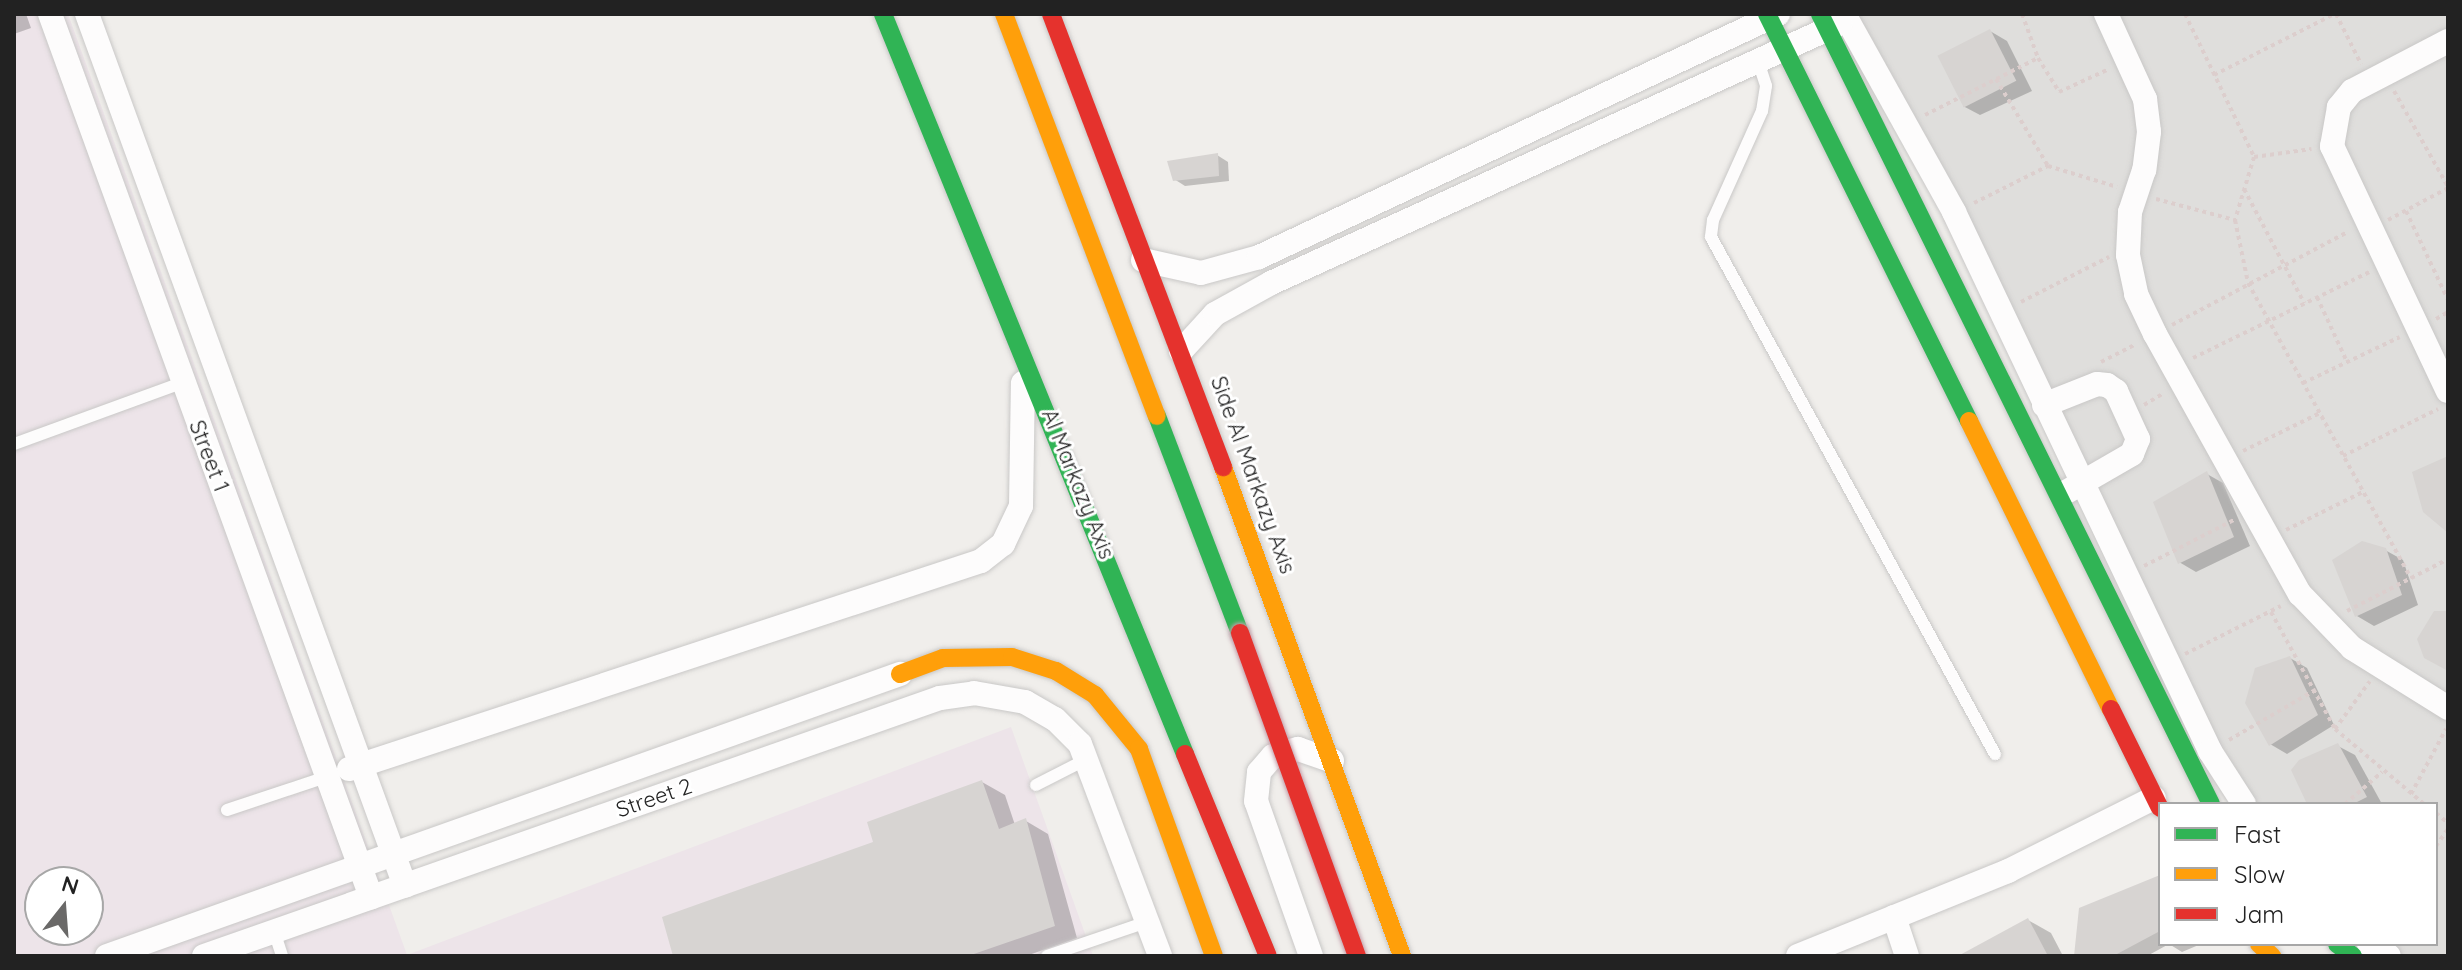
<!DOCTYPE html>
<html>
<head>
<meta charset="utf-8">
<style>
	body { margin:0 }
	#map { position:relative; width:2462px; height:970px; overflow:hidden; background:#f0eeeb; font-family:Quicksand,sans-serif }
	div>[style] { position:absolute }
	.residential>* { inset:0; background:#dfdedc }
	.industrial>* { inset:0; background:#ede4e9 }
	.shadow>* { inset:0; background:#0003 }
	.building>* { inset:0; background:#d7d4d2; transform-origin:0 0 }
	.path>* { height:4px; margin-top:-2px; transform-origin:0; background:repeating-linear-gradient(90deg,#dccecd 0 4px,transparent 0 8px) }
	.roads { filter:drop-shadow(0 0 2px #c9c8c7) drop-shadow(0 0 2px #c9c8c7) }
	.lane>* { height:12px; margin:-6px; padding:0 6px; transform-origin:6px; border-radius:6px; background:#fdfcfc }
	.street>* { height:24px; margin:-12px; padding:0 12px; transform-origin:12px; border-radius:12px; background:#fdfcfc }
	.fast>* { height:18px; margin:-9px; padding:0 9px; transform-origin:9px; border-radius:9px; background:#30b455 }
	.slow>* { height:18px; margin:-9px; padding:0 9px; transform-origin:9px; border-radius:9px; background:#ff9f0a }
	.jam>* { height:18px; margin:-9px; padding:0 9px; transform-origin:9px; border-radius:9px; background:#e5322d }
	.bridges { filter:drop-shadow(0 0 2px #c5a2ac) drop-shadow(0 0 2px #c5a2ac) }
	.jam-bridge>* { height:18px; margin:-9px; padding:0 9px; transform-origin:9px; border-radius:9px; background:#e5322d }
	span { translate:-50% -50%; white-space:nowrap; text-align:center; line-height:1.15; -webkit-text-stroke:6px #fff; paint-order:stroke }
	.street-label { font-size:22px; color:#222 }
	.frame { position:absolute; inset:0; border:16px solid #222; pointer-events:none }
	.legend { position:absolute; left:2158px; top:802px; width:280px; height:144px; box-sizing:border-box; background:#fff; border:2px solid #a7a7a7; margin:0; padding:10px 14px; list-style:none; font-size:24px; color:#222 }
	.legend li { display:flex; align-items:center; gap:16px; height:40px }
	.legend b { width:40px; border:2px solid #a7a7a7 }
	.north { position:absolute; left:24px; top:866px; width:80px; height:80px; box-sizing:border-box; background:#fff; border:2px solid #a7a7a7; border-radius:50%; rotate:17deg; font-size:22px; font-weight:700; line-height:32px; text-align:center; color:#222 }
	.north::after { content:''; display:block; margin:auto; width:28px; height:36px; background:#6a6968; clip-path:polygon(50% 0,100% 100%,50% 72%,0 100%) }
</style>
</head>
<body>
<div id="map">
	<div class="residential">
		<div style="clip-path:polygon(1839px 14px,2448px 14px,2448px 956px,2405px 956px,2385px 944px,2436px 944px,2436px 804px,2247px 804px)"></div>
	</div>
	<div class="industrial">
		<div style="clip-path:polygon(evenodd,14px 14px,68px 14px,407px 955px,1011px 727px,1093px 956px,14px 956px,14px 14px,40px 882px,88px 882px,88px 930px,40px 930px,40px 882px)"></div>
	</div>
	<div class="shadow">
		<div style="clip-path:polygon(14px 14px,26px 14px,31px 28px,14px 34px)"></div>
		<div style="clip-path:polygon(1990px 31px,2007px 41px,2032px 91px,1980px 115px,1963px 106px)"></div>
		<div style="clip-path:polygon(1217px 155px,1228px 162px,1229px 181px,1185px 186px,1174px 179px)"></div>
		<div style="clip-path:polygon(2207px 474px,2223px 483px,2250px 546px,2196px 572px,2179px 562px)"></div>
		<div style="clip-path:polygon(2385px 550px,2403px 560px,2418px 605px,2374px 626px,2357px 616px)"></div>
		<div style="clip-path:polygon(2290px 658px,2307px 668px,2334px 725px,2287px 754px,2270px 744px)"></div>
		<div style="clip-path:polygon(2338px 746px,2355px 755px,2382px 804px,2310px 804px)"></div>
		<div style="clip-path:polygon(982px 782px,1005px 795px,1015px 825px,1026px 821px,1048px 834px,1077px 938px,1026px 956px,675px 956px)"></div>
		<div style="clip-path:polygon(2160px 877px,2160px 944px,2201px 944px,2182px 952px,2169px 944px,2147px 956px,2076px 956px,2081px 910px)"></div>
		<div style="clip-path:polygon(2028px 920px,2051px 933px,2063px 956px,1971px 956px)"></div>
	</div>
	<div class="building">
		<div style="left:1990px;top:29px;width:58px;height:59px;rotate:63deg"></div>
		<div style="clip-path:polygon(1218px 153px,1219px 176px,1173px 181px,1167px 161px)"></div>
		<div style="clip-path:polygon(2448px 456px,2448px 533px,2423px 512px,2412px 472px)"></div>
		<div style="clip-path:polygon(2207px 471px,2234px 537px,2178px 564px,2153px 502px)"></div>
		<div style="clip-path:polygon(2362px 541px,2386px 548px,2402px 595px,2355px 617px,2332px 560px)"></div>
		<div style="clip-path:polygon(2434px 611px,2448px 611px,2448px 671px,2424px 658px,2417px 639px)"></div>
		<div style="clip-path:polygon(2290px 656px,2318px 715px,2269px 746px,2245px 703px,2255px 668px)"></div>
		<div style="clip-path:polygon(2338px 743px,2367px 797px,2353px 804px,2307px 804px,2291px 770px,2299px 760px)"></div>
		<div style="clip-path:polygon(982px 780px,999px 829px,1026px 818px,1055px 926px,968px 956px,673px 956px,662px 917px,873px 842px,867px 822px)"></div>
		<div style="clip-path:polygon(2160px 875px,2160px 931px,2117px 954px,2074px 956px,2079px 908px)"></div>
		<div style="clip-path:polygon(2028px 918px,2048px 956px,1958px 956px)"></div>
	</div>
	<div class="path">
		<div style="left:2022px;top:14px;width:47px;rotate:70deg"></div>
		<div style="left:2038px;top:58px;width:40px;rotate:58deg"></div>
		<div style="left:2059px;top:92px;width:53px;rotate:-24.6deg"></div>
		<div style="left:2185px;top:14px;width:159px;rotate:64.2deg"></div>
		<div style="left:2254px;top:157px;width:66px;rotate:106.8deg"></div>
		<div style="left:2235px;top:220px;width:64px;rotate:78.3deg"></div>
		<div style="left:2248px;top:283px;width:337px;rotate:61.1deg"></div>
		<div style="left:2336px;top:14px;width:56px;rotate:63.4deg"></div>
		<div style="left:2214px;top:75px;width:135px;rotate:-26.9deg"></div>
		<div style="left:1996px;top:79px;width:101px;rotate:59.1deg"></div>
		<div style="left:2394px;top:91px;width:110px;rotate:60.6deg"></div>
		<div style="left:1925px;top:115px;width:127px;rotate:-26.8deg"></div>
		<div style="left:2254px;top:157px;width:58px;rotate:-8deg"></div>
		<div style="left:2244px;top:189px;width:129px;rotate:62.2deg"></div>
		<div style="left:2156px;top:199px;width:82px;rotate:14.9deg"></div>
		<div style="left:1974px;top:203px;width:83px;rotate:-26.6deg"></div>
		<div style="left:2048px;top:166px;width:72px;rotate:16.9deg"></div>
		<div style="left:2406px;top:211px;width:98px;rotate:64.7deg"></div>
		<div style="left:2388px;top:220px;width:68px;rotate:-28.1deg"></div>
		<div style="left:2317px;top:297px;width:72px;rotate:65.2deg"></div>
		<div style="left:2021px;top:302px;width:99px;rotate:-27.1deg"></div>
		<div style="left:2436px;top:319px;width:14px;rotate:-30deg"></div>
		<div style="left:2172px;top:325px;width:199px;rotate:-27.9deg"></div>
		<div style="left:2193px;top:358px;width:196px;rotate:-26deg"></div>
		<div style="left:2101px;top:362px;width:39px;rotate:-27deg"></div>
		<div style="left:2303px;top:383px;width:107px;rotate:-25.4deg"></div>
		<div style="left:2144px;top:405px;width:23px;rotate:-31deg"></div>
		<div style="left:2243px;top:451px;width:86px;rotate:-26.3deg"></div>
		<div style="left:2343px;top:456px;width:106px;rotate:-26.3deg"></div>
		<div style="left:2286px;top:530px;width:86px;rotate:-26.3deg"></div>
		<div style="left:2144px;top:566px;width:103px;rotate:-27.1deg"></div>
		<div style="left:2347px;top:611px;width:114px;rotate:-27.2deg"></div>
		<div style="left:2271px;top:612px;width:133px;rotate:61.3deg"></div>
		<div style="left:2335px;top:729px;width:116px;rotate:40.1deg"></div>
		<div style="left:2185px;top:654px;width:107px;rotate:-26.6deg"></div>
		<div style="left:2335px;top:729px;width:59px;rotate:-53.9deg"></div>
		<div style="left:2229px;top:740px;width:102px;rotate:-30.1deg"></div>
		<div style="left:2411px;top:794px;width:74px;rotate:-61.7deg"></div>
		<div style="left:2345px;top:804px;width:49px;rotate:-40.9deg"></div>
		<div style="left:2436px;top:813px;width:16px;rotate:40deg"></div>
		<div style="left:2436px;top:846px;width:21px;rotate:-55deg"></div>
	</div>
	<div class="roads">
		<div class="lane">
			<div style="left:1758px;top:61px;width:26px;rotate:72deg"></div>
			<div style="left:1766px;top:86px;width:25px;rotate:99deg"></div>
			<div style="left:1762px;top:111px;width:120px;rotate:114.2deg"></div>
			<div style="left:1713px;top:220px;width:17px;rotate:97deg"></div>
			<div style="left:1711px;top:237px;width:590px;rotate:61.22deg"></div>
			<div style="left:14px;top:444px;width:179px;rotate:-20deg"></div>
			<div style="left:1036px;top:785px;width:59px;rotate:-27deg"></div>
			<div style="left:227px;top:810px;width:108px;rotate:-18.4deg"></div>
			<div style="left:274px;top:931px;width:26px;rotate:72deg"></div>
			<div style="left:1047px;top:956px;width:106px;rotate:-18.8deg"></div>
		</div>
		<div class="street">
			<div style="left:50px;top:14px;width:940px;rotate:70.02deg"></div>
			<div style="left:87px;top:14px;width:928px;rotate:69.96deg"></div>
			<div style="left:1844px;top:14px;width:227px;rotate:60.9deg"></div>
			<div style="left:1954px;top:212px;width:597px;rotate:64.59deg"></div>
			<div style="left:2210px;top:751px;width:63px;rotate:57.3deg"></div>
			<div style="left:2106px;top:14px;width:94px;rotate:65.4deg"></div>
			<div style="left:2145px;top:99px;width:33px;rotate:83deg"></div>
			<div style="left:2149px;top:132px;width:38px;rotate:97deg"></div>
			<div style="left:2144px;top:170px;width:44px;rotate:108.4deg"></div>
			<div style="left:2130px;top:212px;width:43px;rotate:92.7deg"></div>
			<div style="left:2128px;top:255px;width:40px;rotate:78deg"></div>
			<div style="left:2136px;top:294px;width:44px;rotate:64.6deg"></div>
			<div style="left:2155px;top:334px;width:298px;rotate:60.9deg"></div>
			<div style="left:2300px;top:594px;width:75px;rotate:46.1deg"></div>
			<div style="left:2352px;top:648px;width:113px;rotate:32deg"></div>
			<div style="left:2448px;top:41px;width:108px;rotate:152.5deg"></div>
			<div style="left:2352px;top:91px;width:21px;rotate:129deg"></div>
			<div style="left:2339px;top:107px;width:40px;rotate:100deg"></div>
			<div style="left:2332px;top:146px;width:271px;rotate:64.7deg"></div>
			<div style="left:1143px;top:260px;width:59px;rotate:12.6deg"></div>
			<div style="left:1201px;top:273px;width:60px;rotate:-15.4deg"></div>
			<div style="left:1259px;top:257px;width:573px;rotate:-25.09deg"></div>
			<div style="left:1181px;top:351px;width:50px;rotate:-47.4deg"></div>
			<div style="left:1215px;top:314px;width:64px;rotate:-29deg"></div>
			<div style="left:1271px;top:283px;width:626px;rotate:-24.52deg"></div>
			<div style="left:2044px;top:405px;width:57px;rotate:-21.6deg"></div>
			<div style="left:2097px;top:384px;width:10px;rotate:6deg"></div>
			<div style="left:2107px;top:385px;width:11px;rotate:34deg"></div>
			<div style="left:2116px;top:391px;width:53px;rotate:65.4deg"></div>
			<div style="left:2138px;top:439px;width:16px;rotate:112deg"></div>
			<div style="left:2132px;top:454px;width:74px;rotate:150deg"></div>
			<div style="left:349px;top:769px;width:665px;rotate:-18.22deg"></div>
			<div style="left:981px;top:561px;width:28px;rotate:-38deg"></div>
			<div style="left:1003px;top:544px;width:42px;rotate:-64.7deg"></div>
			<div style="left:1021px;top:506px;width:123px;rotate:-89.1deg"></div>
			<div style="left:1894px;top:917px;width:41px;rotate:71.6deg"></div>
			<div style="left:2369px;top:944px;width:23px;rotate:31deg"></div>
			<div style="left:107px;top:956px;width:842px;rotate:-19.58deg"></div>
			<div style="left:204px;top:956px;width:780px;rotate:-19.32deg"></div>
			<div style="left:940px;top:698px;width:34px;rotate:-8deg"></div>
			<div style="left:974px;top:693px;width:52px;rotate:10deg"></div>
			<div style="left:1025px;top:702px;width:34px;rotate:30deg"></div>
			<div style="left:1055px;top:719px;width:35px;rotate:45deg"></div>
			<div style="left:1080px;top:744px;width:227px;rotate:69.3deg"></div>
			<div style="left:1311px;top:956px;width:164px;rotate:-109.5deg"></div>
			<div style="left:1256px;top:801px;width:29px;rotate:-84deg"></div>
			<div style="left:1259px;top:772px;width:21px;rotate:-49deg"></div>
			<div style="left:1273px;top:756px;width:26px;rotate:-16deg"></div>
			<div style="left:1298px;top:749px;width:36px;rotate:19deg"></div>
			<div style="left:1798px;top:956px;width:227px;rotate:-22deg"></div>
			<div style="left:2008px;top:871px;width:163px;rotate:-26.6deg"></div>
		</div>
		<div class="fast">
			<div style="left:883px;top:14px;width:799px;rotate:67.8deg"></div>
			<div style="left:1767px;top:14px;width:454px;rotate:63.6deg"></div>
			<div style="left:1820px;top:14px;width:881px;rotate:63.67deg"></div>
			<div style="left:1157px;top:416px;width:232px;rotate:69.1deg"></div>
			<div style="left:2337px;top:944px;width:20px;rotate:37deg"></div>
		</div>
		<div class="slow">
			<div style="left:1004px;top:14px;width:430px;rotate:69.2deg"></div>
			<div style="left:1969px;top:421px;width:321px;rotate:63.8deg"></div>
			<div style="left:1223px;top:467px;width:521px;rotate:69.89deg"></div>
			<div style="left:900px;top:674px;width:46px;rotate:-20.4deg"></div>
			<div style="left:943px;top:658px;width:69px;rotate:-0.8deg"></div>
			<div style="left:1012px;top:657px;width:46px;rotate:17.7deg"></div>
			<div style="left:1056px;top:671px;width:46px;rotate:31.6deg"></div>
			<div style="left:1095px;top:695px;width:70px;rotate:50.8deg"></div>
			<div style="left:1139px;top:749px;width:220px;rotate:70.1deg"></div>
			<div style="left:2259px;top:944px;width:18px;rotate:43deg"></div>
		</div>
		<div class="jam">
			<div style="left:1051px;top:14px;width:485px;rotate:69.2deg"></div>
			<div style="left:2111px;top:709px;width:110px;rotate:63.7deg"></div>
			<div style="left:1185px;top:754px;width:218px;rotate:67.7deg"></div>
		</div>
	</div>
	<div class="bridges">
		<div class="jam-bridge">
			<div style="left:1240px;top:633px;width:344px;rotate:70.1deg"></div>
		</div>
	</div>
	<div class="street-label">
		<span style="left:209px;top:456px;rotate:69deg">Street 1</span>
		<span style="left:1253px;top:475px;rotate:70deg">Side Al Markazy Axis</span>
		<span style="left:1078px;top:484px;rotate:68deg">Al Markazy Axis</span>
		<span style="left:654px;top:798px;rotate:-19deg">Street 2</span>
	</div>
	<div class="frame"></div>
	<ul class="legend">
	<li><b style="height:10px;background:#30b455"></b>Fast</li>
	<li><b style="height:10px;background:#ff9f0a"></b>Slow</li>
	<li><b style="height:10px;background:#e5322d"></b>Jam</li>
	</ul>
	<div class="north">N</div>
</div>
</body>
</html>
